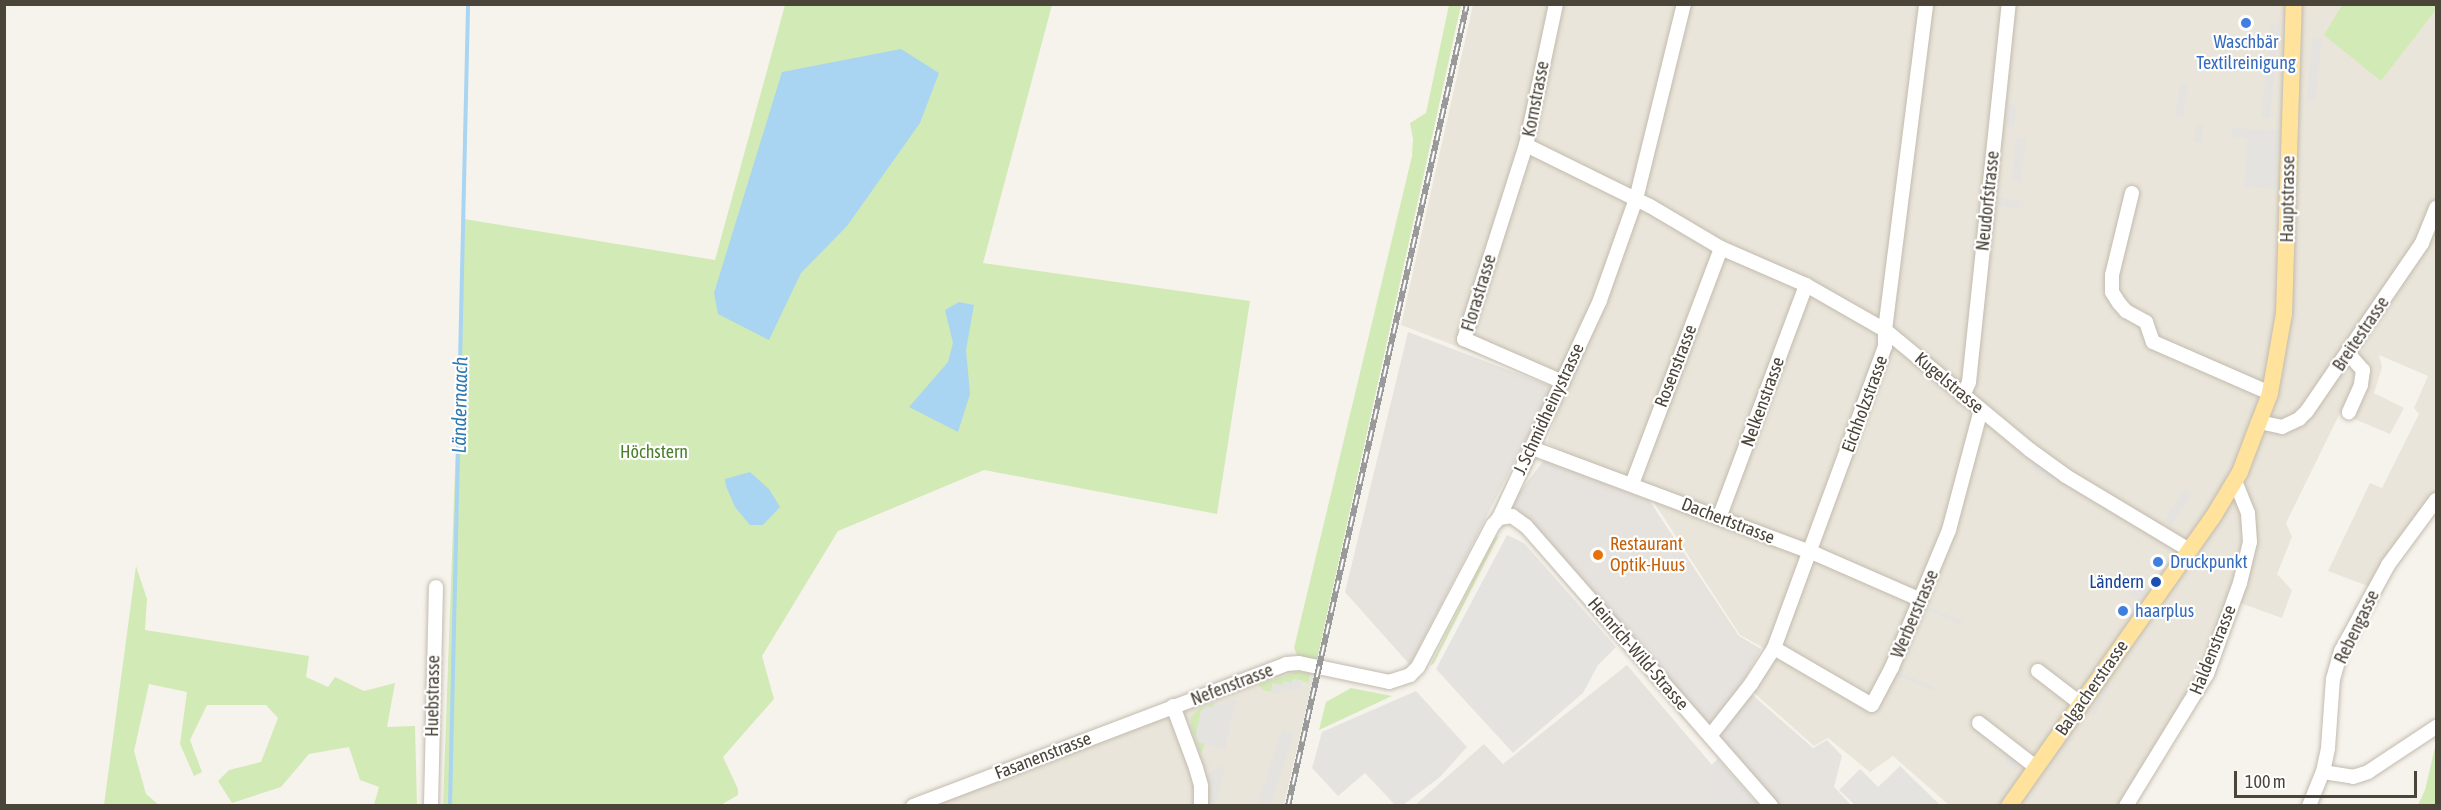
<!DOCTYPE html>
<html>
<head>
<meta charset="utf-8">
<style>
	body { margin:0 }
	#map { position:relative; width:2441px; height:810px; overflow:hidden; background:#f6f3ec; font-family:"Asap Condensed",sans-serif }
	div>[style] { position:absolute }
	.residential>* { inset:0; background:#eae5da }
	.industrial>* { inset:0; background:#e6e2dd }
	.green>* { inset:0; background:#d2eab5 }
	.parking>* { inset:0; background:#e5e3e0; transform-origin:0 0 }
	.water>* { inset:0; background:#a9d4f2 }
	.stream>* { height:4px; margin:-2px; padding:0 2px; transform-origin:2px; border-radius:2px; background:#a9d4f2 }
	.roads { filter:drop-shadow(0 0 2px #c2bbae) drop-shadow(0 0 2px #c2bbae) }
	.minor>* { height:14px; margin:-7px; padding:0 7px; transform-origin:7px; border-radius:7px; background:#fff }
	.major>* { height:16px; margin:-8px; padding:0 8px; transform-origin:8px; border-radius:8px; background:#ffe39c }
	.rail>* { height:6px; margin-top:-3px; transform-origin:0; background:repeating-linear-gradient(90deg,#fff 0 11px,#9a9a9a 0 22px); box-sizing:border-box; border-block:2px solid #9a9a9a }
	.dots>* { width:16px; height:16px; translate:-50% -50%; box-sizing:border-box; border:3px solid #fff; border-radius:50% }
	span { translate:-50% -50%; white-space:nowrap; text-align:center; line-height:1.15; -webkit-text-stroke:4.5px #fff; paint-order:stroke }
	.shop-label { font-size:18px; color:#366cbe }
	.left { translate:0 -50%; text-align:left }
	.street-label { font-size:18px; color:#4b4439 }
	.park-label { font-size:18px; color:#4a7f2a }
	.food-label { font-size:18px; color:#c56008 }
	.transit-label { font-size:18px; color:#164399 }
	.right { translate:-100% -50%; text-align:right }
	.water-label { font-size:20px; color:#2e7ab2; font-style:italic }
	.frame { position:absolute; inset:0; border:6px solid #4b4439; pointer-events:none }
	.scale { position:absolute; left:2234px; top:771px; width:183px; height:27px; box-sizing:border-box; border:3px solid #4b4439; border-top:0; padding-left:8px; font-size:18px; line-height:21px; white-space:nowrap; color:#4b4439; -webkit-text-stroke:4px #fff; paint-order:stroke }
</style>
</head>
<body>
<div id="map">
	<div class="residential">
		<div style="clip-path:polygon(1473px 5px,2342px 5px,2381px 81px,2436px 10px,2436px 494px,2373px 588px,2328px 571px,2370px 483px,2382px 488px,2419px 414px,2414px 408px,2428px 376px,2379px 355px,2382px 367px,2374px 393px,2404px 408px,2390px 434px,2340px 413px,2286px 523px,2292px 537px,2277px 574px,2292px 590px,2282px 618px,2229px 599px,2197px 689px,2121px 805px,1949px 805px,1893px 756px,1870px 772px,1828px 738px,1814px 746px,1744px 684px,1764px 648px,1740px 635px,1651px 498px,1547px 443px,1566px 388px,1401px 325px)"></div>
		<div style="clip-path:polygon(1286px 664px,1316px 666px,1284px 805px,913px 806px)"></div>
	</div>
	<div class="industrial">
		<div style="clip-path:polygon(1408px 332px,1553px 387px,1410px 665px,1345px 592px)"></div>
		<div style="clip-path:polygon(1544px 460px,1649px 500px,1739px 636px,1761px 649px,1718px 727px,1748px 691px,1813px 748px,1827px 740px,1842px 756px,1834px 787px,1851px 805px,1770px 805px,1509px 506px)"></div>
		<div style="clip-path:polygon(1627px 665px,1746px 805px,1414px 806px,1484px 744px,1503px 764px)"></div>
	</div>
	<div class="green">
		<div style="clip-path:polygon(785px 5px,1052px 5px,983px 263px,1250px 301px,1217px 514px,984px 470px,838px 531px,762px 656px,774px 699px,723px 757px,738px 789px,738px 795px,719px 806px,443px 806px,464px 219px,715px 260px)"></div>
		<div style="clip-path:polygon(1449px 5px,1461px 5px,1317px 660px,1298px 657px,1294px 648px,1412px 156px,1413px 139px,1410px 123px,1426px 113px)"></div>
		<div style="clip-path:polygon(2342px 5px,2436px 5px,2436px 10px,2381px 81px,2324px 35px)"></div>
		<div style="clip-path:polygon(1499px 535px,1434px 663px,1430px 666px,1494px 539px)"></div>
		<div style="clip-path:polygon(136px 566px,147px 599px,145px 630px,309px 656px,306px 677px,328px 687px,335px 677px,364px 691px,395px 683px,387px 727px,415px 726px,417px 805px,374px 805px,379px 787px,360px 780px,349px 747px,309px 754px,281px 787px,232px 803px,218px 781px,229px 770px,261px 762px,278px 718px,266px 705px,207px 705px,190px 740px,202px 772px,194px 776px,180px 744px,187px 692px,149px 684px,134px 751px,146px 794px,159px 805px,104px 805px)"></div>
		<div style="clip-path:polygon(1296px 672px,1309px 673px,1309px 683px,1293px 679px,1292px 683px,1282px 685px,1273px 683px,1271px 692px,1263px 690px,1258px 685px)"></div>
		<div style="clip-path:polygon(1351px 688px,1392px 696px,1319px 730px,1326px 702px)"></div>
		<div style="clip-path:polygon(1214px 703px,1213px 708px,1206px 706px,1201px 711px,1196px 735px,1198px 742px,1205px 743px,1201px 754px,1191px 726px,1191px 717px,1200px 708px)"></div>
		<div style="clip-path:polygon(2436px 743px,2436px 805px,2418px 805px,2425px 790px)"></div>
	</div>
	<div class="parking">
		<div style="left:2271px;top:24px;width:9px;height:94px;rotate:6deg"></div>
		<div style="left:2313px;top:37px;width:9px;height:63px;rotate:6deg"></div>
		<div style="clip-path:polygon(2180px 82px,2189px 84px,2183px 117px,2175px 116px)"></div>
		<div style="left:2009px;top:104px;width:8px;height:21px;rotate:7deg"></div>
		<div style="left:2196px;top:125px;width:8px;height:17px;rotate:7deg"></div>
		<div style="clip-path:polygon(2232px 128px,2278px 130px,2275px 189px,2244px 187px,2247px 138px,2232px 137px)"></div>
		<div style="left:2016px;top:138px;width:10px;height:43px;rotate:6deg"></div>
		<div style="left:1995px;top:197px;width:27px;height:8px;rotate:10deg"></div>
		<div style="clip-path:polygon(2035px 462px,2057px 476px,2052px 483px,2031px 468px)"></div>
		<div style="left:2184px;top:489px;width:9px;height:37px;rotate:32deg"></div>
		<div style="clip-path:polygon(1507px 535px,1524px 543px,1616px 647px,1598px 665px,1583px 693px,1513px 753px,1436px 669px)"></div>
		<div style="left:2139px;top:581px;width:11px;height:17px;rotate:34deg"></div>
		<div style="clip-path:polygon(1924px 605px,1962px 621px,1961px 625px,1923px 608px)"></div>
		<div style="clip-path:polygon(1896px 671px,1937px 688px,1935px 691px,1895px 675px)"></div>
		<div style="clip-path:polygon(1293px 679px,1302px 680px,1300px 689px,1282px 689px,1280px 694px,1271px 692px,1273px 683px,1282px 685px,1283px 681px,1292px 683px)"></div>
		<div style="left:2106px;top:684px;width:4px;height:33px;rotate:27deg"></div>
		<div style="clip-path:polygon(1416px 691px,1467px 747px,1440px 777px,1403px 805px,1395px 805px,1365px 773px,1338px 796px,1312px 768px,1322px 732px)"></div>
		<div style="clip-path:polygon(1227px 699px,1236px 700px,1225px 750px,1198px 742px,1196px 735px,1201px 711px,1206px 706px,1213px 708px,1214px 703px,1225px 705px)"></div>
		<div style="left:1282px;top:729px;width:13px;height:78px;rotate:18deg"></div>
		<div style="left:2072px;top:735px;width:4px;height:42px;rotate:45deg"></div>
		<div style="clip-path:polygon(1992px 737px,2021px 764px,2016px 771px,2006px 764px,2006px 754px,1989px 740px)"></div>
		<div style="clip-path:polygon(1718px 759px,1758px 805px,1727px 805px,1711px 787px,1719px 780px,1708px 768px)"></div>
		<div style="clip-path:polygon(1221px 765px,1224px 769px,1216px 805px,1210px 805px,1208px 774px)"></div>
		<div style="clip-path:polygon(1900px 766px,1940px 805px,1855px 805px,1839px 790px,1860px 769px,1878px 787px)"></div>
	</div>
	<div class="water">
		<div style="clip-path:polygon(901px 49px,939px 73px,920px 123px,847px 226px,801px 273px,769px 340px,718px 314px,714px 293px,782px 72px)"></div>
		<div style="clip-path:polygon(959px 302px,974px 305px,966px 350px,970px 394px,958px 432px,909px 407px,948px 362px,953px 343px,945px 310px)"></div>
		<div style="clip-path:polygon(750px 472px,769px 489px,780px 507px,763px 525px,750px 525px,735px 507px,726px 486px,725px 479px)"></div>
	</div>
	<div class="stream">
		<div style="left:450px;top:806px;width:802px;rotate:-88.71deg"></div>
	</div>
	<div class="roads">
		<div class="minor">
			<div style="left:1556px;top:4px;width:144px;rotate:102deg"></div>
			<div style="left:1526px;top:145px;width:138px;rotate:26.2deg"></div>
			<div style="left:1650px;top:206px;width:82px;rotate:30.6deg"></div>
			<div style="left:1721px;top:248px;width:93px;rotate:23.5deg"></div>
			<div style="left:1806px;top:285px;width:91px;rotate:29.7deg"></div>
			<div style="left:1885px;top:330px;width:188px;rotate:39.6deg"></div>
			<div style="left:2030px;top:450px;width:44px;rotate:35.8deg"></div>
			<div style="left:2066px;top:476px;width:144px;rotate:31deg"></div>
			<div style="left:1526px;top:145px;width:204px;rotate:107.7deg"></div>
			<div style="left:1464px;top:339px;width:108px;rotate:23.5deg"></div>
			<div style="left:2132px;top:193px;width:84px;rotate:103.7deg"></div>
			<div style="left:2112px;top:275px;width:17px;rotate:90deg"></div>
			<div style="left:2112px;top:292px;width:13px;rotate:58deg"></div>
			<div style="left:2119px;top:303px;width:11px;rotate:49deg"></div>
			<div style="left:2126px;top:311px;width:23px;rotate:29deg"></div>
			<div style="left:2146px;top:322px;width:21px;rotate:71deg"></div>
			<div style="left:2153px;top:342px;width:128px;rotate:23.6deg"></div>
			<div style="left:2348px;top:353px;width:23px;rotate:49deg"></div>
			<div style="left:2363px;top:370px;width:15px;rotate:98deg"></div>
			<div style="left:2361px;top:385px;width:30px;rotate:114deg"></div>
			<div style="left:1963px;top:396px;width:15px;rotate:-67deg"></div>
			<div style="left:1969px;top:382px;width:380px;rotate:-84deg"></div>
			<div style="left:2259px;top:422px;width:24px;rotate:12deg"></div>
			<div style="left:2282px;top:427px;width:19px;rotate:-25deg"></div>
			<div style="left:2299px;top:419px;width:11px;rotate:-45deg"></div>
			<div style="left:2307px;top:411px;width:204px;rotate:-55.6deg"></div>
			<div style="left:2422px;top:243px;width:38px;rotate:-68deg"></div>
			<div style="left:1532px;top:448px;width:305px;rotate:20.5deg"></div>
			<div style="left:1818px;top:555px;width:112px;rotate:23.6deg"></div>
			<div style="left:1632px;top:484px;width:252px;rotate:-69.3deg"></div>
			<div style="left:1499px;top:518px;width:13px;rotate:-9deg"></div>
			<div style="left:1512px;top:516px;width:17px;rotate:36deg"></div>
			<div style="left:1526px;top:526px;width:372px;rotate:48.8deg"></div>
			<div style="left:1719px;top:518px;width:249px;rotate:-69.5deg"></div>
			<div style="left:1774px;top:648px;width:113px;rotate:30.2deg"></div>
			<div style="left:1872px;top:705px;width:43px;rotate:-62.2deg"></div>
			<div style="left:1892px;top:667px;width:148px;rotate:-67.4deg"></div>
			<div style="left:1949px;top:530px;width:124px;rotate:-75.1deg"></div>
			<div style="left:2038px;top:671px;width:54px;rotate:37.5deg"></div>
			<div style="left:1173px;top:706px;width:66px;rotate:69.6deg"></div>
			<div style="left:1196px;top:768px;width:19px;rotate:74deg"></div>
			<div style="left:1201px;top:786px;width:20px;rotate:90deg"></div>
			<div style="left:1979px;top:723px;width:73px;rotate:37.8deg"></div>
			<div style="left:1710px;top:736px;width:66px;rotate:-51.7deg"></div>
			<div style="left:1751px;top:684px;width:43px;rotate:-57.4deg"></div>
			<div style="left:1774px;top:648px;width:322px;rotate:-69.8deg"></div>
			<div style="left:1885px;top:346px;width:16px;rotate:-90deg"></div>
			<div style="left:1885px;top:330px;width:329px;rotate:-82.8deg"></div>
			<div style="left:2323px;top:772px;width:30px;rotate:9deg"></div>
			<div style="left:2353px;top:777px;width:16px;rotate:-18deg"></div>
			<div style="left:2368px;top:772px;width:82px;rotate:-33.5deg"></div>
			<div style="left:431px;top:806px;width:219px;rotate:-88.7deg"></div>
			<div style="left:913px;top:806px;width:399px;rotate:-20.8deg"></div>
			<div style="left:1286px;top:664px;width:13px;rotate:-4deg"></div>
			<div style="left:1299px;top:663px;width:92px;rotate:11.9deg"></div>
			<div style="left:1389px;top:682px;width:22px;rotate:-18deg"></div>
			<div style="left:1410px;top:675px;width:11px;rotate:-45deg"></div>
			<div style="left:1418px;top:667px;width:161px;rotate:-62.2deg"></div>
			<div style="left:1493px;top:525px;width:9px;rotate:-49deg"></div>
			<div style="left:1499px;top:518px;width:240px;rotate:-65.1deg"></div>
			<div style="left:1600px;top:300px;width:107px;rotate:-70.4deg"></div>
			<div style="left:1636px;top:199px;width:201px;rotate:-76.2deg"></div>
			<div style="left:2126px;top:806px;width:155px;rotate:-58.5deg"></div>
			<div style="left:2207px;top:674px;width:97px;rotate:-70.1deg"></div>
			<div style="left:2240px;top:583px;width:42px;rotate:-76.3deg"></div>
			<div style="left:2250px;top:542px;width:29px;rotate:-94deg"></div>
			<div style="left:2248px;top:513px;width:35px;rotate:-112deg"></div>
			<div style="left:2309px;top:806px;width:37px;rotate:-68deg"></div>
			<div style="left:2323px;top:772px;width:25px;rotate:-78deg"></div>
			<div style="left:2328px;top:748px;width:69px;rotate:-85.9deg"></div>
			<div style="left:2333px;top:679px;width:29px;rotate:-74deg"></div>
			<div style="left:2341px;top:651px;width:98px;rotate:-61.3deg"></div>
			<div style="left:2388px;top:565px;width:81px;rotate:-53.6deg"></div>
		</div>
		<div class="major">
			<div style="left:2009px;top:806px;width:354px;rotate:-54.8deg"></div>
			<div style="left:2213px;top:517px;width:52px;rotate:-59deg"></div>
			<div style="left:2240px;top:472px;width:53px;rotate:-69.2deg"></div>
			<div style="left:2259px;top:422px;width:31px;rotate:-69deg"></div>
			<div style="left:2270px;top:393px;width:80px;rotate:-80deg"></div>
			<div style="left:2284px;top:314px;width:310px;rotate:-88.2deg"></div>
		</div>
	</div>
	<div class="rail">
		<div style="left:1288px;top:806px;width:822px;rotate:-77.42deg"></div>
	</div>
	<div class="dots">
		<div style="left:2246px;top:23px;background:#3f7fe0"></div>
		<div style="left:1598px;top:555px;background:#e8710a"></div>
		<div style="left:2158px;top:562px;background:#3f7fe0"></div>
		<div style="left:2156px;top:582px;background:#1a4fb4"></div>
		<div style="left:2123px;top:611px;background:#3f7fe0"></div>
	</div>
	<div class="shop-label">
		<span style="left:2246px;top:53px">Waschbär<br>Textilreinigung</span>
		<span class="left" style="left:2170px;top:562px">Druckpunkt</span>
		<span class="left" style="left:2135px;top:611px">haarplus</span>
	</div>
	<div class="street-label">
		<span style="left:1536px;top:99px;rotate:-79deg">Kornstrasse</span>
		<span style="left:2288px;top:199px;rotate:-89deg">Hauptstrasse</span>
		<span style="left:1988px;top:201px;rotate:-84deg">Neudorfstrasse</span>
		<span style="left:1479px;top:293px;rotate:-73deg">Florastrasse</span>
		<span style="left:2361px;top:334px;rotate:-56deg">Breitestrasse</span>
		<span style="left:1676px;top:366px;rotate:-69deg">Rosenstrasse</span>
		<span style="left:1949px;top:383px;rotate:40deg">Kugelstrasse</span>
		<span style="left:1763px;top:402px;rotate:-70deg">Nelkenstrasse</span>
		<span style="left:1865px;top:404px;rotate:-70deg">Eichholzstrasse</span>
		<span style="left:1549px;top:409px;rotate:-65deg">J. Schmidheinystrasse</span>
		<span style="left:1728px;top:521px;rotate:21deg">Dachertstrasse</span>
		<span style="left:1915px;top:614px;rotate:-67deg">Werberstrasse</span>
		<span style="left:2357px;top:627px;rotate:-64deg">Rebengasse</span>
		<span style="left:2213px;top:650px;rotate:-68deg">Haldenstrasse</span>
		<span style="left:1638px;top:654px;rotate:49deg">Heinrich-Wild-Strasse</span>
		<span style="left:1232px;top:685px;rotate:-21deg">Nefenstrasse</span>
		<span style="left:2092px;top:688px;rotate:-55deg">Balgacherstrasse</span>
		<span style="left:433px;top:696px;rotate:-89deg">Huebstrasse</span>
		<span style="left:1043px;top:756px;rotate:-21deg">Fasanenstrasse</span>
	</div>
	<div class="park-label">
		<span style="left:654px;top:452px">Höchstern</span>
	</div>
	<div class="food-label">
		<span class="left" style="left:1610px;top:555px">Restaurant<br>Optik-Huus</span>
	</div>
	<div class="transit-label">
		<span class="right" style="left:2144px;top:582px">Ländern</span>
	</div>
	<div class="water-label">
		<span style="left:459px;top:405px;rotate:-89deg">Ländernaach</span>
	</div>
	<div class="frame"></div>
	<div class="scale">100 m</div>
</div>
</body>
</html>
